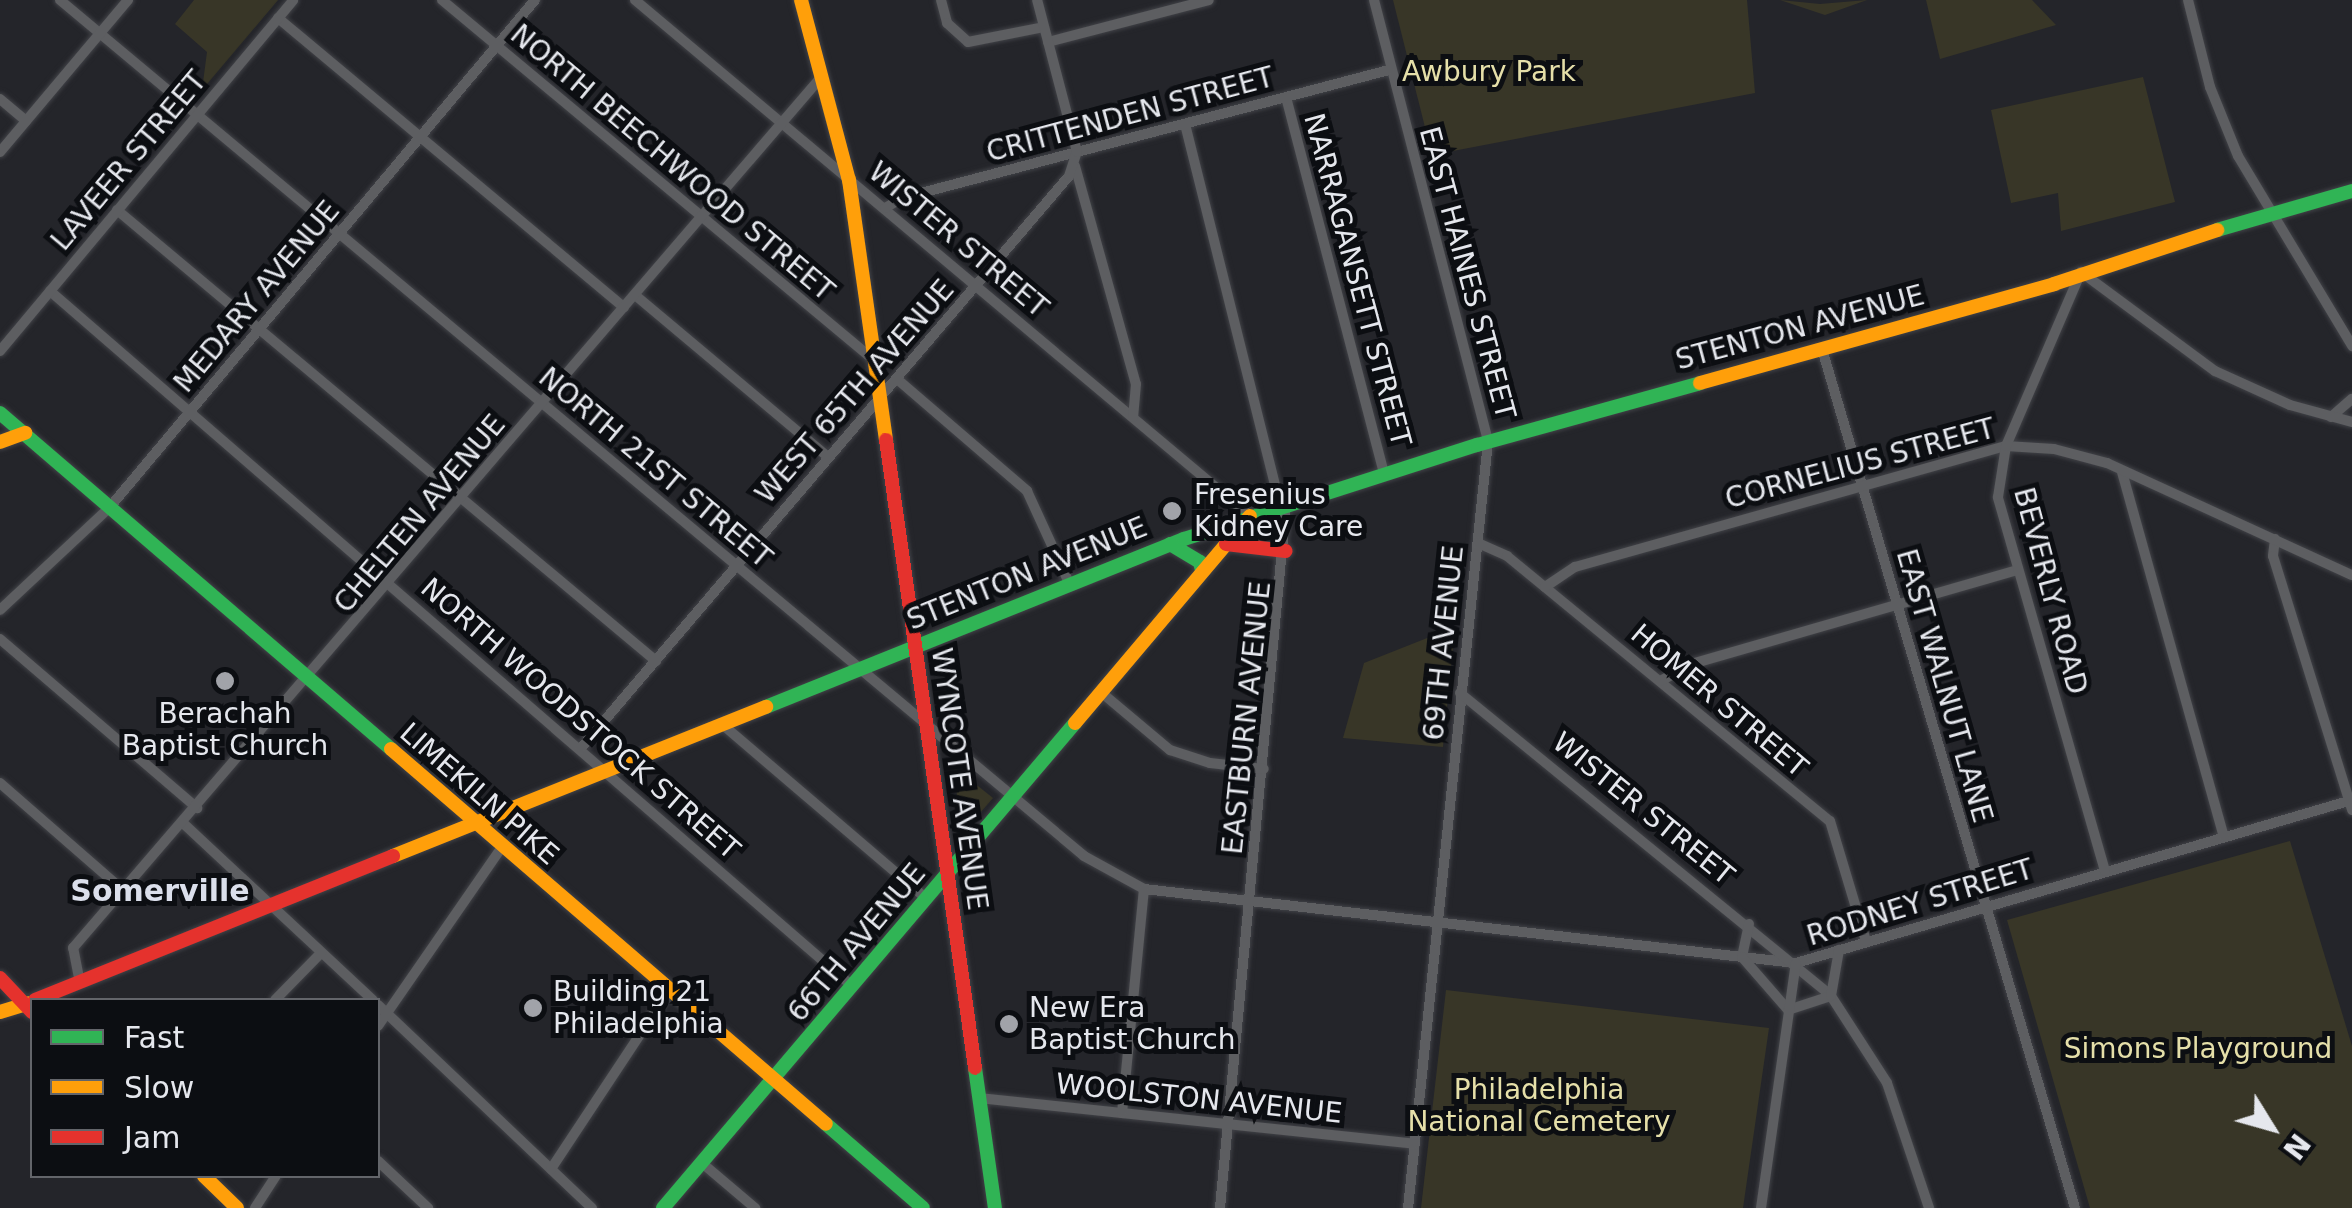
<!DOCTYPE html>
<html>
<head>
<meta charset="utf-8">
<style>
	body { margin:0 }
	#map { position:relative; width:2352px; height:1208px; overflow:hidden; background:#24252a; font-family:"DejaVu Sans",sans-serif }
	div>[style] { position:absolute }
	.green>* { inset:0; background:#383627 }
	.roads { filter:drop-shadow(0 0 2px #414247) drop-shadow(0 0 2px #414247) }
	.street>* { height:10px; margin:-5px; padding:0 5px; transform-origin:5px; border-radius:5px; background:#5d5e61 }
	.fast>* { height:14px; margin:-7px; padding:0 7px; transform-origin:7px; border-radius:7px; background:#30b455 }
	.slow>* { height:14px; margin:-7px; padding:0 7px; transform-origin:7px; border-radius:7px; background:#ff9f0a }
	.jam>* { height:14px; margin:-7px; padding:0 7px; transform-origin:7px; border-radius:7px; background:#e5322d }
	.dots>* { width:28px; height:28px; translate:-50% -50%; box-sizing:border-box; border:5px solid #0c0e12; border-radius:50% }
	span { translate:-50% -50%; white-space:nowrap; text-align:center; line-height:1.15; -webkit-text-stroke:10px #0c0e12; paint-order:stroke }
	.park-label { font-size:28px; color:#e5dfa9 }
	.street-label { font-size:28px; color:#e5e7ed }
	.poi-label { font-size:28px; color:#e5e7ed }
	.left { translate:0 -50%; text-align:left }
	.neighbourhood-label { font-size:30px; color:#dbdfeb; font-weight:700 }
	.legend { position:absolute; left:30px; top:998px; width:350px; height:180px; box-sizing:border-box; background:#0c0e12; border:2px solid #63656a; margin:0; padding:12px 18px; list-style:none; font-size:30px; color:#e5e7ed }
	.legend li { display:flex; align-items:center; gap:20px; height:50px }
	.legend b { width:50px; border:2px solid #63656a }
	.north { position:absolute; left:2222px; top:1078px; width:100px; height:100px; -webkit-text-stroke:8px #0c0e12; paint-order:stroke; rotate:127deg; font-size:28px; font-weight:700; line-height:40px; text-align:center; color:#e5e7ed }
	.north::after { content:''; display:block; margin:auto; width:35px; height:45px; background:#e5e7ed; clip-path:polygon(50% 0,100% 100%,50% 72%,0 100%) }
</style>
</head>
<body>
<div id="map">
	<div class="green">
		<div style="clip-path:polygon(194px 0,278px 0,202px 90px,207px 52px,175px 24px)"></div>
		<div style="clip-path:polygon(1393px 0,1747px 0,1755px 93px,1432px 155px)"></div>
		<div style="clip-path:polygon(1780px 0,1820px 4px,1867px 0,1825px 15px)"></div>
		<div style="clip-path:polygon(1926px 0,2032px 0,2056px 25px,1940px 59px)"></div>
		<div style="clip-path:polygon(2143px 77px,2175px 202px,2061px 231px,2058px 193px,2011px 203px,1991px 110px)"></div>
		<div style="clip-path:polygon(1455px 627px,1443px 747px,1343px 738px,1364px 663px)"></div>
		<div style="clip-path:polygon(954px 767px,993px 798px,961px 835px)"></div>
		<div style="clip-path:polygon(2290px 841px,2352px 1046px,2352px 1208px,2090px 1208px,2007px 920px)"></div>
		<div style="clip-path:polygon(1446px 990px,1769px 1028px,1743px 1208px,1421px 1208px)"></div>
	</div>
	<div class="roads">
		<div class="street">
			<div style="left:60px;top:0;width:1335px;rotate:39.89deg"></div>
			<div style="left:1084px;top:856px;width:68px;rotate:28.8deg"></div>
			<div style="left:1144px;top:889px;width:656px;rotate:6.48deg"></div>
			<div style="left:1796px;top:963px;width:579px;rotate:-16.34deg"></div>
			<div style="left:442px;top:0;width:562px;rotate:39.81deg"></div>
			<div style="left:635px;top:0;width:803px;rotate:40deg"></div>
			<div style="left:941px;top:0;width:24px;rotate:75deg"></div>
			<div style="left:947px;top:23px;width:28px;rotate:42deg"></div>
			<div style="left:968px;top:42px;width:77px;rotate:-11.2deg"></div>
			<div style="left:1374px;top:0;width:456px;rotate:75.5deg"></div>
			<div style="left:1488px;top:442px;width:770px;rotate:95.96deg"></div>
			<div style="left:2188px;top:0;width:90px;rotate:75.8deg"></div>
			<div style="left:2210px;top:87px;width:74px;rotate:67.9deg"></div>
			<div style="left:2238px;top:156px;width:222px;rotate:59deg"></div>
			<div style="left:278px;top:18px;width:451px;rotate:39.9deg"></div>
			<div style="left:1048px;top:42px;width:166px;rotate:-14.6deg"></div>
			<div style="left:1286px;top:97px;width:390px;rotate:75.4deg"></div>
			<div style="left:0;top:99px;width:34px;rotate:40deg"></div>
			<div style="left:1185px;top:124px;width:376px;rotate:76deg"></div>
			<div style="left:1276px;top:489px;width:21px;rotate:61deg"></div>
			<div style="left:1286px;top:507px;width:704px;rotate:95.38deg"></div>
			<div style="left:0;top:152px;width:199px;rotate:-49.9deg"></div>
			<div style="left:1075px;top:166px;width:226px;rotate:74.4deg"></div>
			<div style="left:1136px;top:384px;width:33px;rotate:95deg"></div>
			<div style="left:885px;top:208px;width:20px;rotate:-30deg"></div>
			<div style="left:902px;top:198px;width:504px;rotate:-14.73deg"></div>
			<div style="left:117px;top:210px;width:703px;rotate:39.92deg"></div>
			<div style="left:50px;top:291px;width:1061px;rotate:40.91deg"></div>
			<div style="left:635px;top:295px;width:252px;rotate:40deg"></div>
			<div style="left:1822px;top:349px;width:895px;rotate:73.59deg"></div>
			<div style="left:0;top:351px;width:457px;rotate:-50.1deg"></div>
			<div style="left:897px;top:379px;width:172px;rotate:40.7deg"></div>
			<div style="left:1027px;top:491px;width:103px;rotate:65.4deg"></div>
			<div style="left:2331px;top:417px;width:28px;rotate:-41deg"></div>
			<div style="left:2122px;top:472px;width:379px;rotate:74.4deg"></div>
			<div style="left:2275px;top:539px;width:17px;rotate:97deg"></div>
			<div style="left:2273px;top:556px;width:266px;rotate:72.7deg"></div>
			<div style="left:1478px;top:543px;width:32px;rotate:24deg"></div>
			<div style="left:1507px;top:556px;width:418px;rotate:39.4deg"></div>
			<div style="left:1830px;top:821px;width:125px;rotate:73.3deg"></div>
			<div style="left:1545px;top:587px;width:36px;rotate:-34deg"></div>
			<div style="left:1575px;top:567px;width:448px;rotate:-15.7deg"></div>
			<div style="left:2006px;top:446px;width:48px;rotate:3.6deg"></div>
			<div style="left:2054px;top:449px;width:55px;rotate:14.8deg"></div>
			<div style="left:2107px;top:463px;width:269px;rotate:24.6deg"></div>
			<div style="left:0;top:610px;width:151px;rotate:-43.1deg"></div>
			<div style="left:110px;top:507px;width:662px;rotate:-50.03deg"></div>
			<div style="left:0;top:639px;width:260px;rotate:40.6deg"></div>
			<div style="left:1660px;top:681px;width:39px;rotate:-27deg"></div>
			<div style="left:1695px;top:663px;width:336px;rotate:-16.1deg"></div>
			<div style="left:1102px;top:693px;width:89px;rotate:40deg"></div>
			<div style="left:1170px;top:750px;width:42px;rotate:18deg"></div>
			<div style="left:1210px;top:763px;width:54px;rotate:6.3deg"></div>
			<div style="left:1460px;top:693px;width:479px;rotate:39.2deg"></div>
			<div style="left:1831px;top:996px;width:103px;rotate:57.2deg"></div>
			<div style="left:1887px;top:1083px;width:132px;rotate:71.4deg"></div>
			<div style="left:723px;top:725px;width:268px;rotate:40.5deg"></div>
			<div style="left:581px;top:748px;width:752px;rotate:-49.53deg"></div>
			<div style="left:1069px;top:176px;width:25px;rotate:-72deg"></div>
			<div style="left:1077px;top:152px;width:157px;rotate:-104.7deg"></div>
			<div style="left:0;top:783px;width:164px;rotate:41.1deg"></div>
			<div style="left:184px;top:824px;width:258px;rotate:43deg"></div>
			<div style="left:2105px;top:871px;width:389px;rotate:-106deg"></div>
			<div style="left:1998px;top:497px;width:52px;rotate:-81.1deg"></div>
			<div style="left:2006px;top:446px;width:189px;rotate:-66.7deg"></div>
			<div style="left:2081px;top:272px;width:167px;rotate:36.5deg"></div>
			<div style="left:2215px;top:371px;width:82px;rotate:24.4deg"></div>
			<div style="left:2290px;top:405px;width:64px;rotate:15.3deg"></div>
			<div style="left:1749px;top:924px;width:34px;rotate:102deg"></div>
			<div style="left:1742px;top:957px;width:70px;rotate:49deg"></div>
			<div style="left:1788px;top:1010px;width:45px;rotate:-18deg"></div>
			<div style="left:1831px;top:996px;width:47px;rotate:-80.1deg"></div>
			<div style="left:80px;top:983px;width:36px;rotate:-101deg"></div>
			<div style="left:73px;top:948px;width:1148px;rotate:-49.34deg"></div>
			<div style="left:275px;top:1000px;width:66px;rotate:-45.6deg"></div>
			<div style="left:378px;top:1005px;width:295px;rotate:43.5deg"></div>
			<div style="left:378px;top:1026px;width:218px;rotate:-55.3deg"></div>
			<div style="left:979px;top:1098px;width:438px;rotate:6deg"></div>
			<div style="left:1122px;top:1113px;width:225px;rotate:-84.4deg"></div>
			<div style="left:378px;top:1161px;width:69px;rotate:43.2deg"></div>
			<div style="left:702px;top:1163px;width:70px;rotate:40.3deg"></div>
			<div style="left:551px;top:1169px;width:214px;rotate:-56.5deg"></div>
			<div style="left:255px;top:1208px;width:38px;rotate:-57deg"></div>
			<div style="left:1761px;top:1208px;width:247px;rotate:-81.9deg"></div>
		</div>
		<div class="fast">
			<div style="left:2217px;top:230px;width:141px;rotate:-16.1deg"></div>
			<div style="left:0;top:413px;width:516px;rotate:40.67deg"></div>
			<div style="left:1170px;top:544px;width:35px;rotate:31deg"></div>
			<div style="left:1200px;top:562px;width:9px;rotate:77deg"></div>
			<div style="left:766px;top:707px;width:450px;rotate:-21.9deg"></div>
			<div style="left:1184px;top:539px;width:308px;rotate:-17.8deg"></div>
			<div style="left:1477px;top:445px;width:231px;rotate:-15.5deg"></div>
			<div style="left:975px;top:1068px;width:141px;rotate:81.9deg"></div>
			<div style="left:826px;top:1124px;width:128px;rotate:40.9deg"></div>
			<div style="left:663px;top:1208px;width:636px;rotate:-49.65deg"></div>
		</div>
		<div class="slow">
			<div style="left:801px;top:0;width:186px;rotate:75.1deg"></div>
			<div style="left:849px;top:180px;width:263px;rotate:81.9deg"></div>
			<div style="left:1700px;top:383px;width:368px;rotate:-15.6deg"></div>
			<div style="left:2054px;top:284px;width:172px;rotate:-18.3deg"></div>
			<div style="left:0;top:442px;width:27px;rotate:-20deg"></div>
			<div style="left:1075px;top:723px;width:271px;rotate:-49.8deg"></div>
			<div style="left:391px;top:749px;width:574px;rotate:40.76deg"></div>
			<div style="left:393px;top:856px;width:402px;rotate:-21.8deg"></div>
			<div style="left:0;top:1012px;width:30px;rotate:-17deg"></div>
			<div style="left:204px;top:1176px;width:46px;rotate:44.1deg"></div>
		</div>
		<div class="jam">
			<div style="left:886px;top:440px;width:634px;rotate:81.93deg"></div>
			<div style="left:1226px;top:544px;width:60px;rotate:6.7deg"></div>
			<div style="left:0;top:978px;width:47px;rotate:46.7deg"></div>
			<div style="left:35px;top:1000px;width:386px;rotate:-21.9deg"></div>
		</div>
	</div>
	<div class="dots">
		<div style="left:1172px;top:511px;background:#a1a3a9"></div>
		<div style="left:225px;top:681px;background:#a1a3a9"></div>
		<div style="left:533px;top:1008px;background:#a1a3a9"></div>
		<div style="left:1009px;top:1024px;background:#a1a3a9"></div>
	</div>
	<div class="park-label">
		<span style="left:1489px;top:72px">Awbury Park</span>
		<span style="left:2198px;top:1049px">Simons Playground</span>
		<span style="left:1539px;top:1106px">Philadelphia<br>National Cemetery</span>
	</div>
	<div class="street-label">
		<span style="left:1130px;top:115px;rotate:-15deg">CRITTENDEN STREET</span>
		<span style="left:129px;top:161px;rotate:-50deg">LAVEER STREET</span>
		<span style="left:672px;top:163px;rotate:40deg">NORTH BEECHWOOD STREET</span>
		<span style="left:958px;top:240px;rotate:40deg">WISTER STREET</span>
		<span style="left:1467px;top:273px;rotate:75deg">EAST HAINES STREET</span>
		<span style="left:1357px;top:280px;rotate:75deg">NARRAGANSETT STREET</span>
		<span style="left:257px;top:297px;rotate:-50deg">MEDARY AVENUE</span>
		<span style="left:1800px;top:328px;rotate:-15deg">STENTON AVENUE</span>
		<span style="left:855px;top:392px;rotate:-49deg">WEST 65TH AVENUE</span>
		<span style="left:1860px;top:464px;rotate:-15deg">CORNELIUS STREET</span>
		<span style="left:655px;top:468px;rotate:40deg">NORTH 21ST STREET</span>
		<span style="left:420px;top:514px;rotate:-50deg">CHELTEN AVENUE</span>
		<span style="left:1027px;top:574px;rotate:-22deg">STENTON AVENUE</span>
		<span style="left:2050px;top:591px;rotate:75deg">BEVERLY ROAD</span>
		<span style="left:1444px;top:643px;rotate:-84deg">69TH AVENUE</span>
		<span style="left:1944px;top:686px;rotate:74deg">EAST WALNUT LANE</span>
		<span style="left:1719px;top:701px;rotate:40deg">HOMER STREET</span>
		<span style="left:1247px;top:718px;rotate:-84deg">EASTBURN AVENUE</span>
		<span style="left:580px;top:719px;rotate:41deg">NORTH WOODSTOCK STREET</span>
		<span style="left:959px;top:779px;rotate:82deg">WYNCOTE AVENUE</span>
		<span style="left:479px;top:794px;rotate:41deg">LIMEKILN PIKE</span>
		<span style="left:1643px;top:809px;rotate:39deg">WISTER STREET</span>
		<span style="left:1920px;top:903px;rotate:-17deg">RODNEY STREET</span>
		<span style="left:857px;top:943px;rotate:-50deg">66TH AVENUE</span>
		<span style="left:1199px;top:1099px;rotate:6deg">WOOLSTON AVENUE</span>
	</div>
	<div class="poi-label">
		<span class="left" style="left:1194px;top:511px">Fresenius<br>Kidney Care</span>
		<span style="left:225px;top:730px">Berachah<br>Baptist Church</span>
		<span class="left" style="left:553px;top:1008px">Building 21<br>Philadelphia</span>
		<span class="left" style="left:1029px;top:1024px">New Era<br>Baptist Church</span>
	</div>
	<div class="neighbourhood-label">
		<span style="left:160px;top:891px">Somerville</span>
	</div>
	<ul class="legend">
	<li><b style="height:12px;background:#30b455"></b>Fast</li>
	<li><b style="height:12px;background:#ff9f0a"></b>Slow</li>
	<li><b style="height:12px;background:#e5322d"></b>Jam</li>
	</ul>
	<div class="north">N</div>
</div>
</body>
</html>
